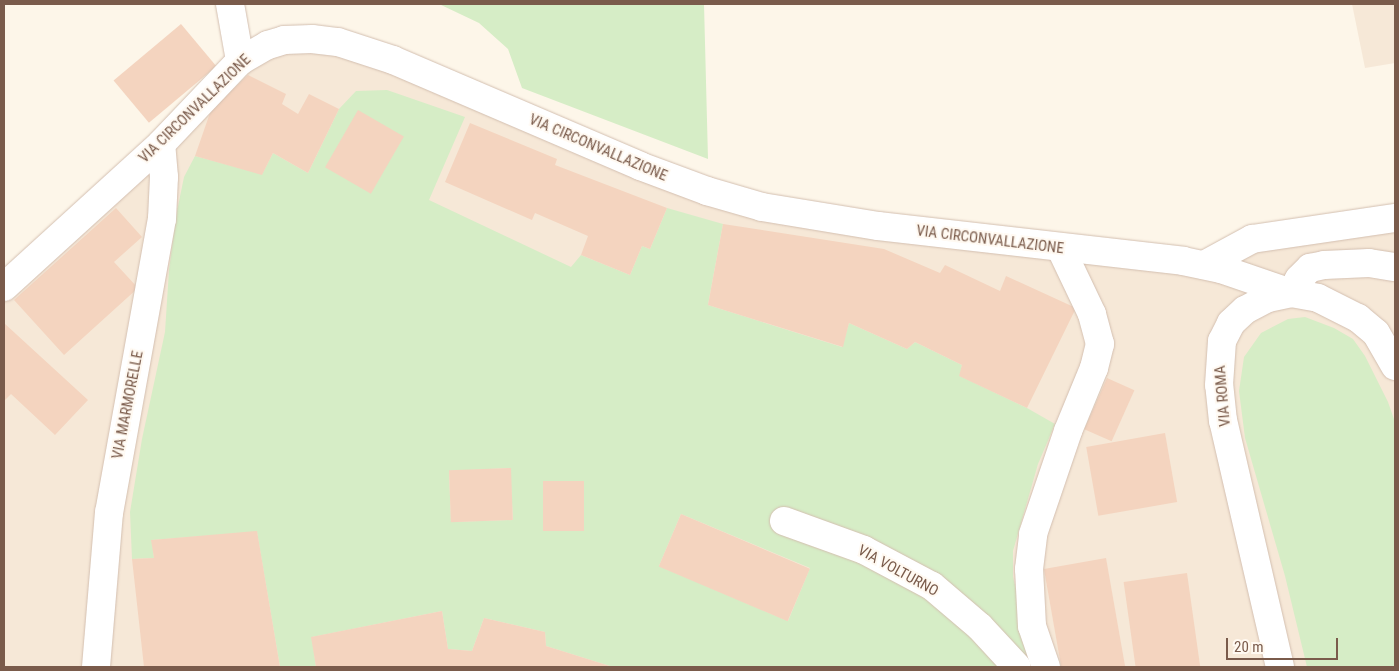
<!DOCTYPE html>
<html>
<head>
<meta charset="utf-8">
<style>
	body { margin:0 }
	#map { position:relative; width:1399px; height:671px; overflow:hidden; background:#fdf6e9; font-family:"Roboto Condensed",sans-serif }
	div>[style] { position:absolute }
	.residential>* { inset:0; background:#f6e8d7 }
	.green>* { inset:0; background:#d6edc6 }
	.building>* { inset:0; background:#f4d4bf; transform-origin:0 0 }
	.roads { filter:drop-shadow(0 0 1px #d3bfb0) drop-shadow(0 0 1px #d3bfb0) }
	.minor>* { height:28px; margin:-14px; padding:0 14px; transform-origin:14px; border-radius:14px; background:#fff }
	span { translate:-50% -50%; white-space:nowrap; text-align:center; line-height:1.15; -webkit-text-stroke:4px #fff9f1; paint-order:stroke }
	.street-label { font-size:15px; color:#7a5b4b }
	.frame { position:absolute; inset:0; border:5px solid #7a5b4b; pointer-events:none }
	.scale { position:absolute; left:1226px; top:638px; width:112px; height:22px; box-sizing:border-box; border:2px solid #7a5b4b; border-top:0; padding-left:6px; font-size:15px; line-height:18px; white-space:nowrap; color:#7a5b4b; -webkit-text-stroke:4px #fff9f1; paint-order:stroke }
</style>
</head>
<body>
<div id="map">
	<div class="residential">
		<div style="clip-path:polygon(1352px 4px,1395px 4px,1395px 63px,1365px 68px)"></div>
		<div style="clip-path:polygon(338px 42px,683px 183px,1237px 273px,1252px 239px,1395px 213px,1395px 667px,4px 667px,4px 287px,240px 61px)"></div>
	</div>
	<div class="green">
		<div style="clip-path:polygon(439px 4px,704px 4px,708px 159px,522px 88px,508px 49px,479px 23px)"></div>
		<div style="clip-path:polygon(evenodd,387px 90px,465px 117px,429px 200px,571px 267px,581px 255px,630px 275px,642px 246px,650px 249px,667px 208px,723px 224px,708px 305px,842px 347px,849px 323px,907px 349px,915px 342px,962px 365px,960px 376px,1027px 408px,1055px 424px,1038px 464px,1013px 551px,1013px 577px,1036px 667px,613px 667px,546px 646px,545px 632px,484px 618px,472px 651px,448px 649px,442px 611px,312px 637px,316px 667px,280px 667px,257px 532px,152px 540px,154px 558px,132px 559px,130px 512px,142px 439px,165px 332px,169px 270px,176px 216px,184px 177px,195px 156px,262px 174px,273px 153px,308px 173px,339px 109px,356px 91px,387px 90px,510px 468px,513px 520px,451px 522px,449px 471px,510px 468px,387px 90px,584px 481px,584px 531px,543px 531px,543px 482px,584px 481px,387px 90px,681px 514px,810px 568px,788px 621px,659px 566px,681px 514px)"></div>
		<div style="clip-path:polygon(1305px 317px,1334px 328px,1353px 339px,1365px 356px,1388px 402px,1395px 422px,1395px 667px,1307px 667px,1285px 576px,1245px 438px,1239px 391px,1244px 357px,1261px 333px,1288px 319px)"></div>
	</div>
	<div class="building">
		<div style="left:181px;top:24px;width:55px;height:88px;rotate:50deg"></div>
		<div style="clip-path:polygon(248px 75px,286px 94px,282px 104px,298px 114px,309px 94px,339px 109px,308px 173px,273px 153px,262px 175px,195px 156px,211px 110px)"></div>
		<div style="left:358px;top:110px;width:53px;height:66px;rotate:30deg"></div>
		<div style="clip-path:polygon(470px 123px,557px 159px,555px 165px,667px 208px,650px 249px,642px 246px,630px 275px,581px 255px,588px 236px,535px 213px,532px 220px,445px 182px)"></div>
		<div style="clip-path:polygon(116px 208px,142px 237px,114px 262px,138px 288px,64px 355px,14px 300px)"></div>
		<div style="clip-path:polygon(723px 224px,884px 249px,940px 273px,945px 265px,1000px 291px,1006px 276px,1076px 308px,1027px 408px,959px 376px,962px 365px,915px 342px,907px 349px,849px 323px,843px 347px,708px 305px)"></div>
		<div style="clip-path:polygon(4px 323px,88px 400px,55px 435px,11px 394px,4px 401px)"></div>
		<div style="left:1107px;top:378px;width:30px;height:56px;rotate:24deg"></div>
		<div style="left:1165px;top:433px;width:70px;height:80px;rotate:80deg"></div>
		<div style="left:511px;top:468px;width:52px;height:62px;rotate:88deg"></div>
		<div style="left:584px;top:481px;width:50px;height:41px;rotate:90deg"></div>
		<div style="left:681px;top:514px;width:140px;height:57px;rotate:23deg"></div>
		<div style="clip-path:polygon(257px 531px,280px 667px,144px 667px,132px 559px,154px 558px,151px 540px)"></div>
		<div style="left:1106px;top:558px;width:111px;height:63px;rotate:80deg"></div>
		<div style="left:1187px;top:573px;width:95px;height:64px;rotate:82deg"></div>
		<div style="clip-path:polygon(442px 611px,448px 649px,472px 651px,484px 618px,545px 632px,546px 646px,613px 667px,316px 667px,311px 637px)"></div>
	</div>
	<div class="roads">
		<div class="minor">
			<div style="left:230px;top:4px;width:58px;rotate:80deg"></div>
			<div style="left:1204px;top:265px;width:55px;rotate:-28.4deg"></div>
			<div style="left:1252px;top:239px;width:145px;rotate:-8.4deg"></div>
			<div style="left:4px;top:287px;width:212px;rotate:-42.3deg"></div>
			<div style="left:161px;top:144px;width:115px;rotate:-46.4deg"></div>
			<div style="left:240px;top:61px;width:32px;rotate:-30deg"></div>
			<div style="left:268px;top:45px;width:17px;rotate:-17deg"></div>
			<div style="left:284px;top:40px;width:28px;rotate:-2deg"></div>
			<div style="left:312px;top:39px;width:26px;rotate:7deg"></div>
			<div style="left:338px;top:42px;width:58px;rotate:18.1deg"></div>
			<div style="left:393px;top:60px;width:269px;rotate:23.2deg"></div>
			<div style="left:640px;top:166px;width:72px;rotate:20.5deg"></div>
			<div style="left:707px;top:191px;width:57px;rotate:16.2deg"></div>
			<div style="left:762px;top:207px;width:118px;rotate:9.3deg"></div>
			<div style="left:878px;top:226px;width:307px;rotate:6.5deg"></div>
			<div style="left:1183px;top:261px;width:39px;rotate:12deg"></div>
			<div style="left:1221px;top:269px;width:74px;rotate:18.9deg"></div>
			<div style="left:1291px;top:293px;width:16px;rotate:-60deg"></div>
			<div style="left:1299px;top:279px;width:16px;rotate:-45deg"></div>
			<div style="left:1310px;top:268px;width:14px;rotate:-12deg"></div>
			<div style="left:1324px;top:265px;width:45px;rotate:-2.5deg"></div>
			<div style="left:1369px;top:263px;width:26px;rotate:9deg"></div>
			<div style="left:784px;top:521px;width:85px;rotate:19.9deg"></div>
			<div style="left:864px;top:550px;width:77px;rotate:27.9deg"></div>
			<div style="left:932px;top:586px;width:63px;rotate:40.5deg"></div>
			<div style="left:980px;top:627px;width:54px;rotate:47.2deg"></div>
			<div style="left:96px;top:667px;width:155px;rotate:-85.2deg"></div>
			<div style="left:109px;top:513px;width:299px;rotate:-79.8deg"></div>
			<div style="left:162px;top:219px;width:42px;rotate:-87.3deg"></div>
			<div style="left:164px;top:177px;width:33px;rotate:-95deg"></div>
			<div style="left:1046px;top:667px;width:43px;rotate:-108.9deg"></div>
			<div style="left:1032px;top:626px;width:57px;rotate:-93deg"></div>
			<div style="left:1029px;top:569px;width:35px;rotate:-83deg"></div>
			<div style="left:1033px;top:534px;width:109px;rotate:-71.2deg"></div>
			<div style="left:1068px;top:431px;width:68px;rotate:-67.6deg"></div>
			<div style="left:1094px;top:368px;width:25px;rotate:-76deg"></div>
			<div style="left:1100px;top:344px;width:31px;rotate:-105deg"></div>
			<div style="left:1092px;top:314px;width:72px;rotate:-115.5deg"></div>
			<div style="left:1280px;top:667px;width:253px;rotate:-103deg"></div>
			<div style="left:1223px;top:421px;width:36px;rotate:-96deg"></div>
			<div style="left:1219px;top:385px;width:44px;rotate:-86.1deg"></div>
			<div style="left:1222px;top:341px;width:20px;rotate:-63deg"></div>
			<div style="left:1231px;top:323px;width:19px;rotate:-43deg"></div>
			<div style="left:1245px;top:310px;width:26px;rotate:-28deg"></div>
			<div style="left:1268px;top:298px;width:24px;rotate:-12deg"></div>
			<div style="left:1291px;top:293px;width:27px;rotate:10deg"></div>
			<div style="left:1318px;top:298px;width:45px;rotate:26.6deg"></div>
			<div style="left:1358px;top:318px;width:23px;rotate:40deg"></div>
			<div style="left:1376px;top:333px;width:38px;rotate:60deg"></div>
		</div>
	</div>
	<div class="street-label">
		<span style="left:195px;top:109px;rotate:-44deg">VIA CIRCONVALLAZIONE</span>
		<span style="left:598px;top:148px;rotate:23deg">VIA CIRCONVALLAZIONE</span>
		<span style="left:990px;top:240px;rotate:7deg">VIA CIRCONVALLAZIONE</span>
		<span style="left:1223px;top:396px;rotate:-95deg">VIA ROMA</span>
		<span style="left:128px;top:405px;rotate:-79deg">VIA MARMORELLE</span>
		<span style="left:898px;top:571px;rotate:29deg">VIA VOLTURNO</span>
	</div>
	<div class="frame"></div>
	<div class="scale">20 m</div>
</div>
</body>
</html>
